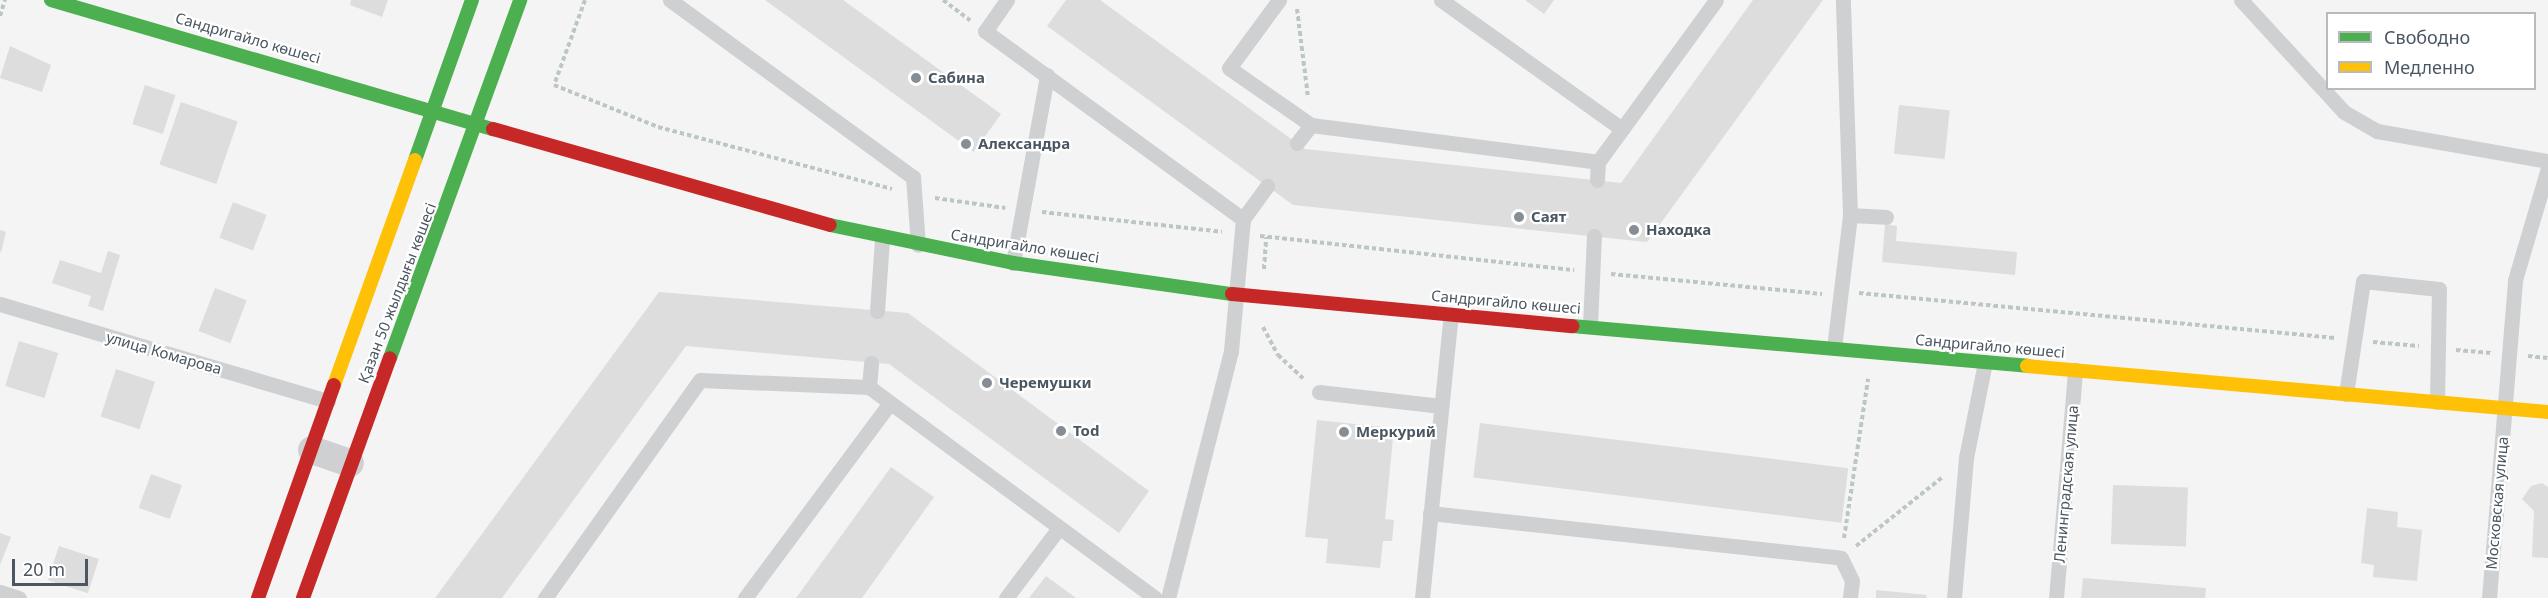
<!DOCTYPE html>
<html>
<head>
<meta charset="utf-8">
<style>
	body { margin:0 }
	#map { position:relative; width:2548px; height:598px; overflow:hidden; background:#f4f4f4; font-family:"Noto Sans",sans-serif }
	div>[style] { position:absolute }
	.building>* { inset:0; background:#ddddde; transform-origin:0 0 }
	.path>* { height:4px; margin-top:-2px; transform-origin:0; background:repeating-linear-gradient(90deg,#bcc7c4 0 4.5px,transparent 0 7.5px) }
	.lane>* { height:15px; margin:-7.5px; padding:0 7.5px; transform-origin:7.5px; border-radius:7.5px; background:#ced0d2 }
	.street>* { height:28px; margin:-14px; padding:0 14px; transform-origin:14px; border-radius:14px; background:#ced0d2 }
	.fast>* { height:14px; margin:-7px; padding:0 7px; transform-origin:7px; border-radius:7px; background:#4caf50 }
	.slow>* { height:14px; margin:-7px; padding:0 7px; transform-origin:7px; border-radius:7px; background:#ffc107 }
	.jam>* { height:14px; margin:-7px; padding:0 7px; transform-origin:7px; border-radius:7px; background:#c62828 }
	.dots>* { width:16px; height:16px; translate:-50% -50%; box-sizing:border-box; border:3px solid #fff; border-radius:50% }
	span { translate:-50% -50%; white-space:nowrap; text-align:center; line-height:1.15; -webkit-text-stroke:4.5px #fff; paint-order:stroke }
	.street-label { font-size:15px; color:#4a5661 }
	.poi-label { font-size:15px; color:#4a5661; font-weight:700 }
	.left { translate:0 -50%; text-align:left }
	.legend { position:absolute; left:2326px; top:12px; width:210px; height:78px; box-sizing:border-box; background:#fff; border:2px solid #b7bbc0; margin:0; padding:8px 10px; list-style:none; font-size:18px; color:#4a5661 }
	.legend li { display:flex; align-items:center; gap:12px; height:30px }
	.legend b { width:30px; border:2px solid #b7bbc0 }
	.scale { position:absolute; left:12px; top:559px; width:76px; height:27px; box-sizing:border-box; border:3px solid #4a5661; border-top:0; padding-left:8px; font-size:18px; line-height:21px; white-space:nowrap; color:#4a5661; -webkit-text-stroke:4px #fff; paint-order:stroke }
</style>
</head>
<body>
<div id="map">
	<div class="building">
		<div style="clip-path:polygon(351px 0,388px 0,382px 17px,350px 5px)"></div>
		<div style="clip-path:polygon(765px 0,843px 0,1001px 114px,974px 152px)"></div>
		<div style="clip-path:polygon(1066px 0,1100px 0,1305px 149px,1621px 183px,1753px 0,1823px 0,1647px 242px,1293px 205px,1047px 26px)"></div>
		<div style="clip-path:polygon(1525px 0,1554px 0,1544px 14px)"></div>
		<div style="clip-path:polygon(10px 46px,51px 65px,42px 92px,0 78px)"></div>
		<div style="left:145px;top:85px;width:32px;height:41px;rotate:18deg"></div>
		<div style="left:181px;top:102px;width:60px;height:66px;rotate:19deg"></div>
		<div style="left:1899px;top:105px;width:51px;height:49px;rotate:6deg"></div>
		<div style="left:233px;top:202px;width:36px;height:38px;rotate:21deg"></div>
		<div style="clip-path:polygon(1885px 224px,1897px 226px,1896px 241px,2017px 252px,2015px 275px,1882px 262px)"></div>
		<div style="clip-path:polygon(0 230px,6px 232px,1px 252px,0 252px)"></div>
		<div style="clip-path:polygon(108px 251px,120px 255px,103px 311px,88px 306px,91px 296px,52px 283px,60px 260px,101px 273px)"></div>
		<div style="left:215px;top:288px;width:34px;height:46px;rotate:21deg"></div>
		<div style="clip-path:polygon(659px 292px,908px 313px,1149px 491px,1119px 533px,889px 364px,686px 346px,502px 598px,435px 598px)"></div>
		<div style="left:19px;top:341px;width:41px;height:47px;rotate:17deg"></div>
		<div style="left:116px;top:369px;width:41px;height:50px;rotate:18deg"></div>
		<div style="clip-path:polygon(1317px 420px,1394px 428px,1385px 519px,1394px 520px,1392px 541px,1383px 541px,1380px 568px,1326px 563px,1328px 539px,1305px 537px)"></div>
		<div style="left:1480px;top:423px;width:371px;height:55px;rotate:7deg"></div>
		<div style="clip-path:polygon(891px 467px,934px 497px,862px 598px,796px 598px)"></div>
		<div style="left:151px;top:474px;width:33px;height:36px;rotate:20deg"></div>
		<div style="clip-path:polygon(2542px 483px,2548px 487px,2548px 558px,2532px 557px,2534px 511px,2522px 499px,2531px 486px)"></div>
		<div style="left:2113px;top:485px;width:75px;height:59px;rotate:2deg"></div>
		<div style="clip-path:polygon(2367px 508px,2398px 512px,2397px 527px,2422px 530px,2417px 581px,2373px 577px,2374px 565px,2361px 563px)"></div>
		<div style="clip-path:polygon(0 533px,11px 537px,0 565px)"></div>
		<div style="left:59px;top:546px;width:42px;height:36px;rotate:18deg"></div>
		<div style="clip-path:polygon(1046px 576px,1076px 598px,1029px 598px)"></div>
		<div style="clip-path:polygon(2083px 578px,2206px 588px,2205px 598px,2081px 598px)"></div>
		<div style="clip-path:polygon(1876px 590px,1927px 595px,1926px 598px,1876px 598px)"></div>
	</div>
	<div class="path">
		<div style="left:585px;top:0;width:90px;rotate:110deg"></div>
		<div style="left:554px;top:85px;width:112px;rotate:22deg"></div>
		<div style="left:658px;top:127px;width:242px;rotate:14.8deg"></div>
		<div style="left:943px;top:0;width:34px;rotate:37deg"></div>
		<div style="left:1297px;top:9px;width:89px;rotate:82.9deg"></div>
		<div style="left:0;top:16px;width:17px;rotate:-73deg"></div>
		<div style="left:935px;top:198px;width:71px;rotate:8.1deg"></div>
		<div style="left:1042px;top:212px;width:181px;rotate:6.3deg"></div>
		<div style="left:1260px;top:236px;width:316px;rotate:6.2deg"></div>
		<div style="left:1264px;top:269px;width:32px;rotate:-86deg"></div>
		<div style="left:1611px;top:274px;width:212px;rotate:5.4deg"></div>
		<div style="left:1859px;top:293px;width:478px;rotate:5.4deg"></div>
		<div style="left:1263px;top:327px;width:32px;rotate:62deg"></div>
		<div style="left:1278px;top:355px;width:35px;rotate:43deg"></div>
		<div style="left:2373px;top:342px;width:46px;rotate:5deg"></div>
		<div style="left:2456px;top:350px;width:35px;rotate:5deg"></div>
		<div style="left:2528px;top:356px;width:20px;rotate:6deg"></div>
		<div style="left:1844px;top:538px;width:161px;rotate:-81.4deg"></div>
		<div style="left:1856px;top:546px;width:112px;rotate:-38.5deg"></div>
	</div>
	<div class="lane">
		<div style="left:670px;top:0;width:301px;rotate:36.1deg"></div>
		<div style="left:913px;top:177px;width:68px;rotate:85.8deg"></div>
		<div style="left:1007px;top:0;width:38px;rotate:125deg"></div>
		<div style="left:985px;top:31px;width:319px;rotate:36.1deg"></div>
		<div style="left:1243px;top:219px;width:133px;rotate:95.2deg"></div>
		<div style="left:1231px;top:351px;width:255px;rotate:104.3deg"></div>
		<div style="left:1279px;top:0;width:84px;rotate:126.3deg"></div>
		<div style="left:1229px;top:68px;width:100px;rotate:34.8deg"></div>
		<div style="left:1311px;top:125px;width:289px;rotate:7.3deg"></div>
		<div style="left:1441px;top:0;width:222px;rotate:35.5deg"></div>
		<div style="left:2241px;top:0;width:152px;rotate:47.4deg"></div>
		<div style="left:2344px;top:112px;width:38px;rotate:30deg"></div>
		<div style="left:2377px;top:131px;width:174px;rotate:10deg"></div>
		<div style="left:1297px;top:143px;width:23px;rotate:-52deg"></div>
		<div style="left:1597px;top:180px;width:18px;rotate:-87deg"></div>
		<div style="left:1598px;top:162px;width:200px;rotate:-53.9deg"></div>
		<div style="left:1850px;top:215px;width:36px;rotate:3deg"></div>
		<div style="left:1243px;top:219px;width:41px;rotate:-54deg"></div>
		<div style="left:1013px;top:263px;width:191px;rotate:-79.7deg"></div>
		<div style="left:0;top:304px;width:342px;rotate:16.5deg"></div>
		<div style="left:877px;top:311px;width:72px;rotate:-86deg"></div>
		<div style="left:1590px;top:326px;width:90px;rotate:-87.5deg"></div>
		<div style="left:1834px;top:348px;width:134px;rotate:-83.1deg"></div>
		<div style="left:1850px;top:215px;width:215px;rotate:-91.9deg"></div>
		<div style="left:869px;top:387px;width:24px;rotate:-85deg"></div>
		<div style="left:1319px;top:392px;width:123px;rotate:6.5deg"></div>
		<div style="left:2346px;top:394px;width:114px;rotate:-81.4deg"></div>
		<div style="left:2363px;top:281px;width:76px;rotate:6deg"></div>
		<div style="left:2439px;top:289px;width:113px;rotate:91deg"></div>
		<div style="left:1430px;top:513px;width:413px;rotate:6.2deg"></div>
		<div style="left:1841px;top:558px;width:25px;rotate:64deg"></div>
		<div style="left:1852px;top:581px;width:17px;rotate:97deg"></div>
		<div style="left:0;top:592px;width:20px;rotate:18deg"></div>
		<div style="left:545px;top:598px;width:267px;rotate:-54.6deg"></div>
		<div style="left:700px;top:380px;width:169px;rotate:2.4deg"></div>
		<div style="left:869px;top:387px;width:355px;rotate:36.4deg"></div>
		<div style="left:745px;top:598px;width:243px;rotate:-53.4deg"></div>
		<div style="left:1006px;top:598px;width:88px;rotate:-52.9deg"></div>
		<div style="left:1422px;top:598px;width:285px;rotate:-84.2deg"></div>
		<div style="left:1954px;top:598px;width:141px;rotate:-85.1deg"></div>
		<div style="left:1966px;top:458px;width:98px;rotate:-78.8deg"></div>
		<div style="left:2056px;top:598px;width:229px;rotate:-85.2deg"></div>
		<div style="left:2489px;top:598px;width:319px;rotate:-85.3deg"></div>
		<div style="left:2515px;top:280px;width:117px;rotate:-73.6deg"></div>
	</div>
	<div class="street">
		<div style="left:312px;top:450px;width:40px;rotate:18.9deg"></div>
	</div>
	<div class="fast">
		<div style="left:51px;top:0;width:460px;rotate:16.3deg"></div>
		<div style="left:415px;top:160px;width:170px;rotate:-70.4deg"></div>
		<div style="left:830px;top:225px;width:187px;rotate:11.7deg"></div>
		<div style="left:1013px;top:263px;width:221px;rotate:8.1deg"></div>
		<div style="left:1572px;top:326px;width:457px;rotate:5deg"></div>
		<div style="left:390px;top:358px;width:381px;rotate:-70deg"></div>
	</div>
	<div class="slow">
		<div style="left:2027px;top:366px;width:523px;rotate:5.05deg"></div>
		<div style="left:334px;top:385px;width:239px;rotate:-70.2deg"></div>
	</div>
	<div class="jam">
		<div style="left:493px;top:129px;width:350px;rotate:15.9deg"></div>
		<div style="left:1232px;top:294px;width:342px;rotate:5.4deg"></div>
		<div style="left:258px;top:598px;width:226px;rotate:-70.4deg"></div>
		<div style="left:303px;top:598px;width:255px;rotate:-70.1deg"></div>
	</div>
	<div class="dots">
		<div style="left:916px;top:78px;background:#868d94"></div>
		<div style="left:966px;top:144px;background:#868d94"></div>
		<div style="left:1519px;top:217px;background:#868d94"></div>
		<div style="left:1634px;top:230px;background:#868d94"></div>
		<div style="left:987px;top:383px;background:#868d94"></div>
		<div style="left:1061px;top:431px;background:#868d94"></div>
		<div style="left:1344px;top:432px;background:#868d94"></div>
	</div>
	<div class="street-label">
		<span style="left:248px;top:38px;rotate:16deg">Сандригайло көшесі</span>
		<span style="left:1025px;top:246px;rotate:9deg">Сандригайло көшесі</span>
		<span style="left:397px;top:293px;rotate:-69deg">Қазан 50 жылдығы көшесі</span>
		<span style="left:1506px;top:302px;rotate:5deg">Сандригайло көшесі</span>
		<span style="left:1990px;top:346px;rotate:5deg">Сандригайло көшесі</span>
		<span style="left:164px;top:353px;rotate:16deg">улица Комарова</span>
		<span style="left:2066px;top:484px;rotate:-85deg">Ленинградская улица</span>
		<span style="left:2497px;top:503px;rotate:-85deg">Московская улица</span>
	</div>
	<div class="poi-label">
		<span class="left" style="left:928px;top:78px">Сабина</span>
		<span class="left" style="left:978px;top:144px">Александра</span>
		<span class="left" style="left:1531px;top:217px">Саят</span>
		<span class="left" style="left:1646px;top:230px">Находка</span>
		<span class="left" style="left:999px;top:383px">Черемушки</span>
		<span class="left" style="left:1073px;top:431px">Tod</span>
		<span class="left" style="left:1356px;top:432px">Меркурий</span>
	</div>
	<ul class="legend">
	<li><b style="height:8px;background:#4caf50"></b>Свободно</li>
	<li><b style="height:8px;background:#ffc107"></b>Медленно</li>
	</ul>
	<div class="scale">20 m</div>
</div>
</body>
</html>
